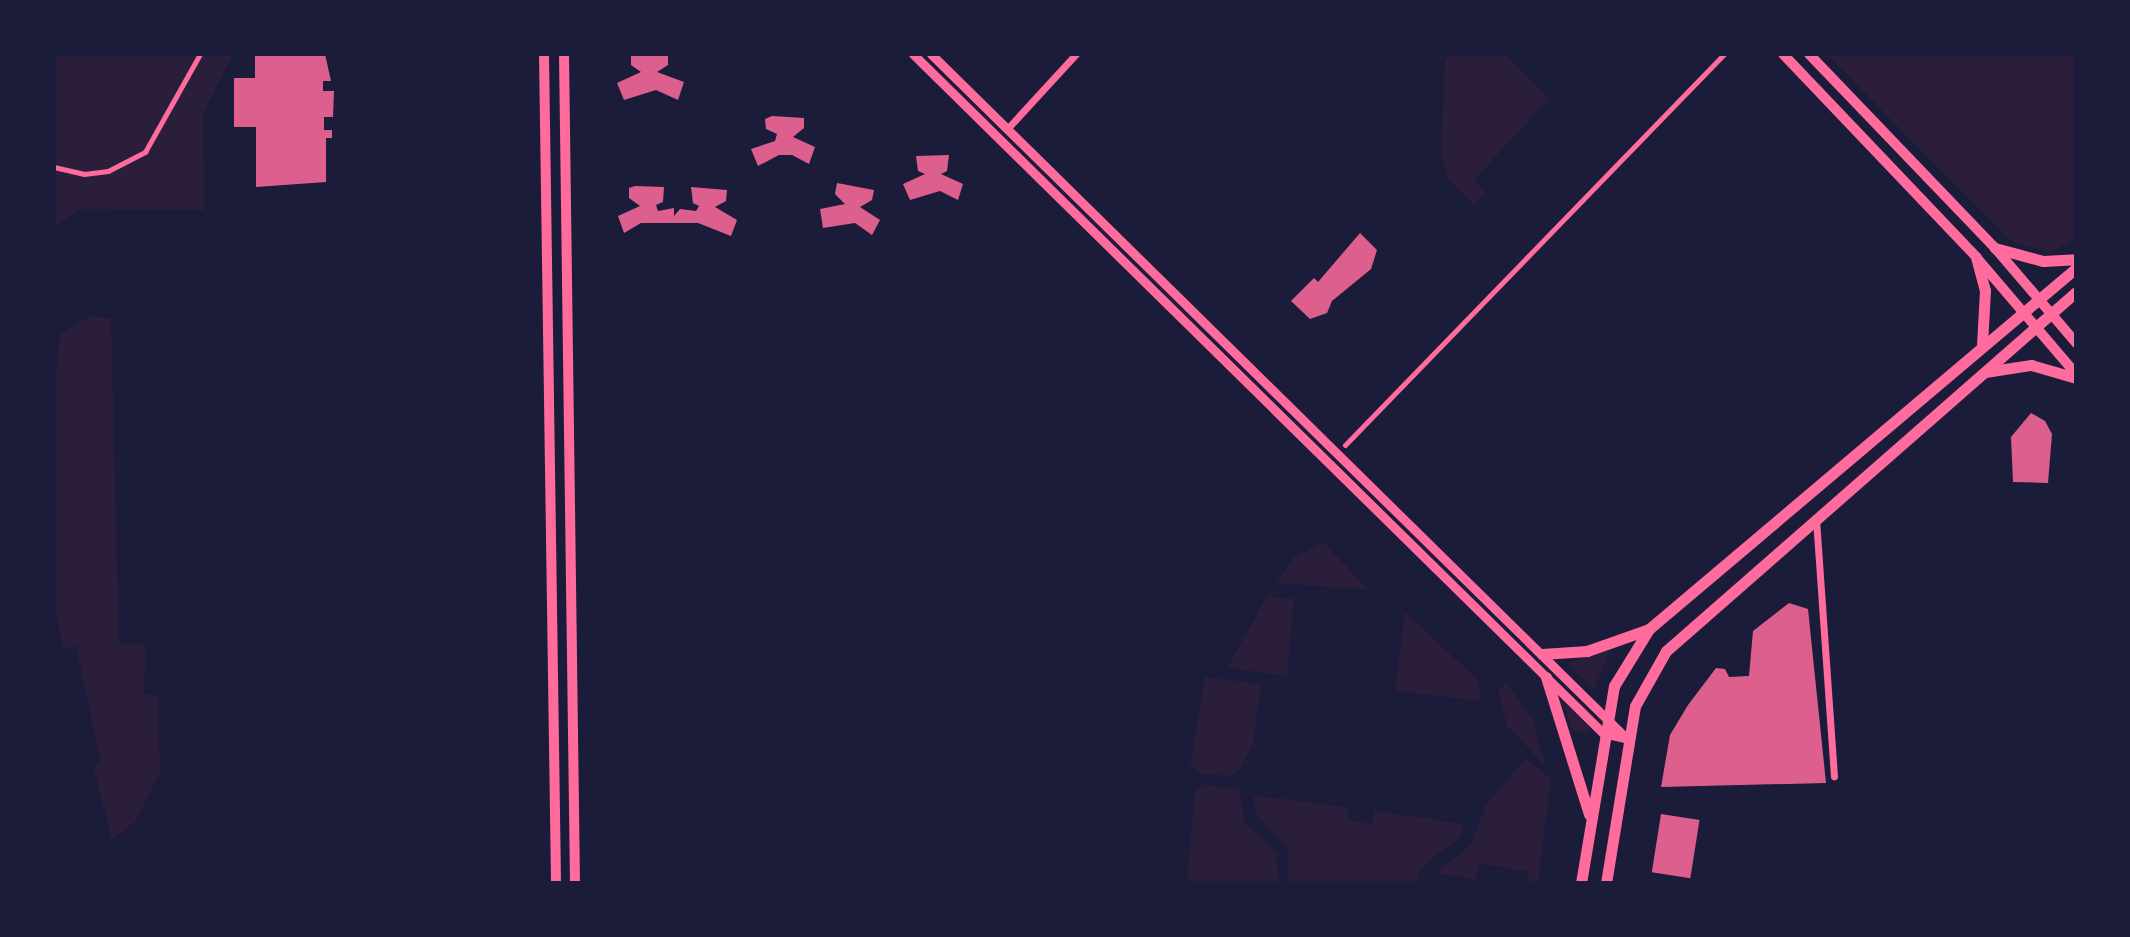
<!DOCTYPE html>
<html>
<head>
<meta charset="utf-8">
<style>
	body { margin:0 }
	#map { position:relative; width:2130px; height:937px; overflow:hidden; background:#1b1b3a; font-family:"Public Sans",sans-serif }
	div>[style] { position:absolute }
	.green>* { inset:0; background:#2a1e3b }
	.building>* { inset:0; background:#dd5f8e; transform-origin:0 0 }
	.pedestrian>* { height:5px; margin:-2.5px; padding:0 2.5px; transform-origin:2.5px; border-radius:2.5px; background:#ff6b9d }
	.minor>* { height:7px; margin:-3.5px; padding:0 3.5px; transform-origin:3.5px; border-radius:3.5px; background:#ff6b9d }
	.tertiary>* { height:9px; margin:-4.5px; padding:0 4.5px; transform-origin:4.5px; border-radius:4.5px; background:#ff6b9d }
	.secondary>* { height:10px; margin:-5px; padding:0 5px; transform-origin:5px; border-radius:5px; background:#ff6b9d }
	.primary>* { height:11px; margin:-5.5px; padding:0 5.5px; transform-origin:5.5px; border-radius:5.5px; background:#ff6b9d }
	span { translate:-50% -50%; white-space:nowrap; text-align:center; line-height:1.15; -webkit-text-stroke:7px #1b1b3a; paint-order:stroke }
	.frame { position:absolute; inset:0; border:56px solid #1b1b3a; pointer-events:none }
</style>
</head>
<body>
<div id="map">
	<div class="green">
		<div style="clip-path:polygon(54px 54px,233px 54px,203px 113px,204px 210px,81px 209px,54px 227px)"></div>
		<div style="clip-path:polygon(1453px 54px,1504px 54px,1549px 99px,1475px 179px,1486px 193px,1474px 205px,1449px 180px,1441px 158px,1445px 59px)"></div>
		<div style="clip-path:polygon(1826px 54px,2076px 54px,2076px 239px,2049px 252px,2012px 242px)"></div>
		<div style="clip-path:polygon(91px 316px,111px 318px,119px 644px,146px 645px,144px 693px,158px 696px,160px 773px,136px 821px,112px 840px,93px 766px,101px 764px,76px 646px,64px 649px,54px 609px,54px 393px,60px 334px)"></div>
		<div style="clip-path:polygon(1324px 543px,1369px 590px,1276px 583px,1295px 556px)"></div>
		<div style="clip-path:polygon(1267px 596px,1294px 599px,1287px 676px,1227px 668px)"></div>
		<div style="clip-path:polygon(1405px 612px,1479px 681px,1481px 701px,1395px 691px)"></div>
		<div style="clip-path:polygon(1610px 650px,1594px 690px,1567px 664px,1567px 663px)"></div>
		<div style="clip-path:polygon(1205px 677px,1261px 684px,1253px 744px,1239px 771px,1230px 776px,1200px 774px,1190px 763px)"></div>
		<div style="clip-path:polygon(1507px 683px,1532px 718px,1546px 767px,1507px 726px,1498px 689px)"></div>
		<div style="clip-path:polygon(1561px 700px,1589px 725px,1588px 733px,1573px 731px)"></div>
		<div style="clip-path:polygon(1525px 759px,1551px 778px,1538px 883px,1526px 883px,1528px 871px,1479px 864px,1476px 880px,1436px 873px,1471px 845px,1486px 805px)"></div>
		<div style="clip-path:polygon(1205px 785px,1239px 789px,1245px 823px,1276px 852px,1279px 883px,1187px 883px,1195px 791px)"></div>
		<div style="clip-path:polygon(1253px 795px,1348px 807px,1347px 820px,1372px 824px,1375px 811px,1465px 824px,1459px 838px,1422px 867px,1416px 883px,1288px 883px,1288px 849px,1255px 813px)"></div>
	</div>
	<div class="building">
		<div style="clip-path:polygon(255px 54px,325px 54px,331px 81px,323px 81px,323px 91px,334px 91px,333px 117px,324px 117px,324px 130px,332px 130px,332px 138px,326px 138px,326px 182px,256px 187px,256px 127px,234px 127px,234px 78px,255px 78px)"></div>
		<div style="clip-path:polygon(631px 54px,668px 54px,668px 65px,657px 72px,684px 82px,678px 100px,656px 90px,624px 100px,617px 83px,641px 72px,631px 65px)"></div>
		<div style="clip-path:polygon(772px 116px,804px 118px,804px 128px,793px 137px,815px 147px,809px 164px,792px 155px,779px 155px,758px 166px,751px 149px,775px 141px,777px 134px,766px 129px,765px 119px)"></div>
		<div style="clip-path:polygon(949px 155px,947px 171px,941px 174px,963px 184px,958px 200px,940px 191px,910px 200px,903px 184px,925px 174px,918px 171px,916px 156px)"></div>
		<div style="clip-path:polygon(837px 183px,874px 190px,872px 200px,860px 207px,880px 220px,872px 235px,855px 223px,823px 228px,820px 209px,845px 204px,835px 194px)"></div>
		<div style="clip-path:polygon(635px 186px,664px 187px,663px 202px,656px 205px,658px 211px,674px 208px,674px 216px,680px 209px,696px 211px,699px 206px,693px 203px,691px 187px,727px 190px,726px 201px,715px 207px,737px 220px,731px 236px,698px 223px,641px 223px,624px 233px,618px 216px,640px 206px,629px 198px,629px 188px)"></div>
		<div style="clip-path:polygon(1360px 233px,1377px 250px,1371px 269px,1332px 301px,1327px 313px,1310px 319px,1291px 301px,1314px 278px,1318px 282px)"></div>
		<div style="clip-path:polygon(2031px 413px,2045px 421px,2052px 434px,2048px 483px,2013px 482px,2011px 437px)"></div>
		<div style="clip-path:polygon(1789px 603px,1808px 609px,1826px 783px,1661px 787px,1670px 735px,1688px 705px,1716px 668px,1725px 669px,1729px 677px,1749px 676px,1753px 631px)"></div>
		<div style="left:1661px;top:814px;width:39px;height:59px;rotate:9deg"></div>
	</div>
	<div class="pedestrian">
		<div style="left:54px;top:167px;width:31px;rotate:13deg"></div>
		<div style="left:84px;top:174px;width:24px;rotate:-7deg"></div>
		<div style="left:108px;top:171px;width:42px;rotate:-27.2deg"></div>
		<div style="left:145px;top:152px;width:112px;rotate:-60.7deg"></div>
		<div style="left:1345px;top:445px;width:545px;rotate:-45.89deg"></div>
	</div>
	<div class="minor">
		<div style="left:1007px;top:129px;width:102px;rotate:-47.4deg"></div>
		<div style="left:1816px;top:519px;width:258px;rotate:86deg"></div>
	</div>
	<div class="tertiary">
		<div style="left:913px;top:54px;width:968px;rotate:44.54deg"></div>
		<div style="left:1603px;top:733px;width:26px;rotate:13deg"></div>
		<div style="left:931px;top:54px;width:977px;rotate:44.54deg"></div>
	</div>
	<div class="secondary">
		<div style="left:544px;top:54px;width:829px;rotate:89.17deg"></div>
		<div style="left:564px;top:54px;width:829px;rotate:89.24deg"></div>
		<div style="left:1783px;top:54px;width:280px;rotate:46.4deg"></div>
		<div style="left:1976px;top:257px;width:154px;rotate:49.5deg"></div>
		<div style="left:1809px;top:54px;width:269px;rotate:46.2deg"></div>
		<div style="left:1995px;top:248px;width:125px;rotate:49.5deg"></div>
	</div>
	<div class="primary">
		<div style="left:1995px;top:248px;width:50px;rotate:15.2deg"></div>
		<div style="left:2043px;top:261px;width:33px;rotate:-3deg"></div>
		<div style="left:1976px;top:257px;width:34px;rotate:75deg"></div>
		<div style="left:1985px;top:290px;width:55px;rotate:93.1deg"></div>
		<div style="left:1985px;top:372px;width:47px;rotate:-8.7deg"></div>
		<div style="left:2031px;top:365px;width:47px;rotate:16.1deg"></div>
		<div style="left:1542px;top:654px;width:45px;rotate:-3.8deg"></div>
		<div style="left:1587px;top:651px;width:66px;rotate:-19.5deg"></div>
		<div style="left:1546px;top:677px;width:144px;rotate:72.6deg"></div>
		<div style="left:1581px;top:883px;width:200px;rotate:-80.5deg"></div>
		<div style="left:1614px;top:686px;width:67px;rotate:-58.4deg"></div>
		<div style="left:1649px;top:629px;width:559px;rotate:-40.21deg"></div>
		<div style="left:1606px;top:883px;width:179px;rotate:-80.7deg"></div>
		<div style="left:1635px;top:706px;width:63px;rotate:-60.6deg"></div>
		<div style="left:1666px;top:651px;width:545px;rotate:-41.21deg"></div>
	</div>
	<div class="frame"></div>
</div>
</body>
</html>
